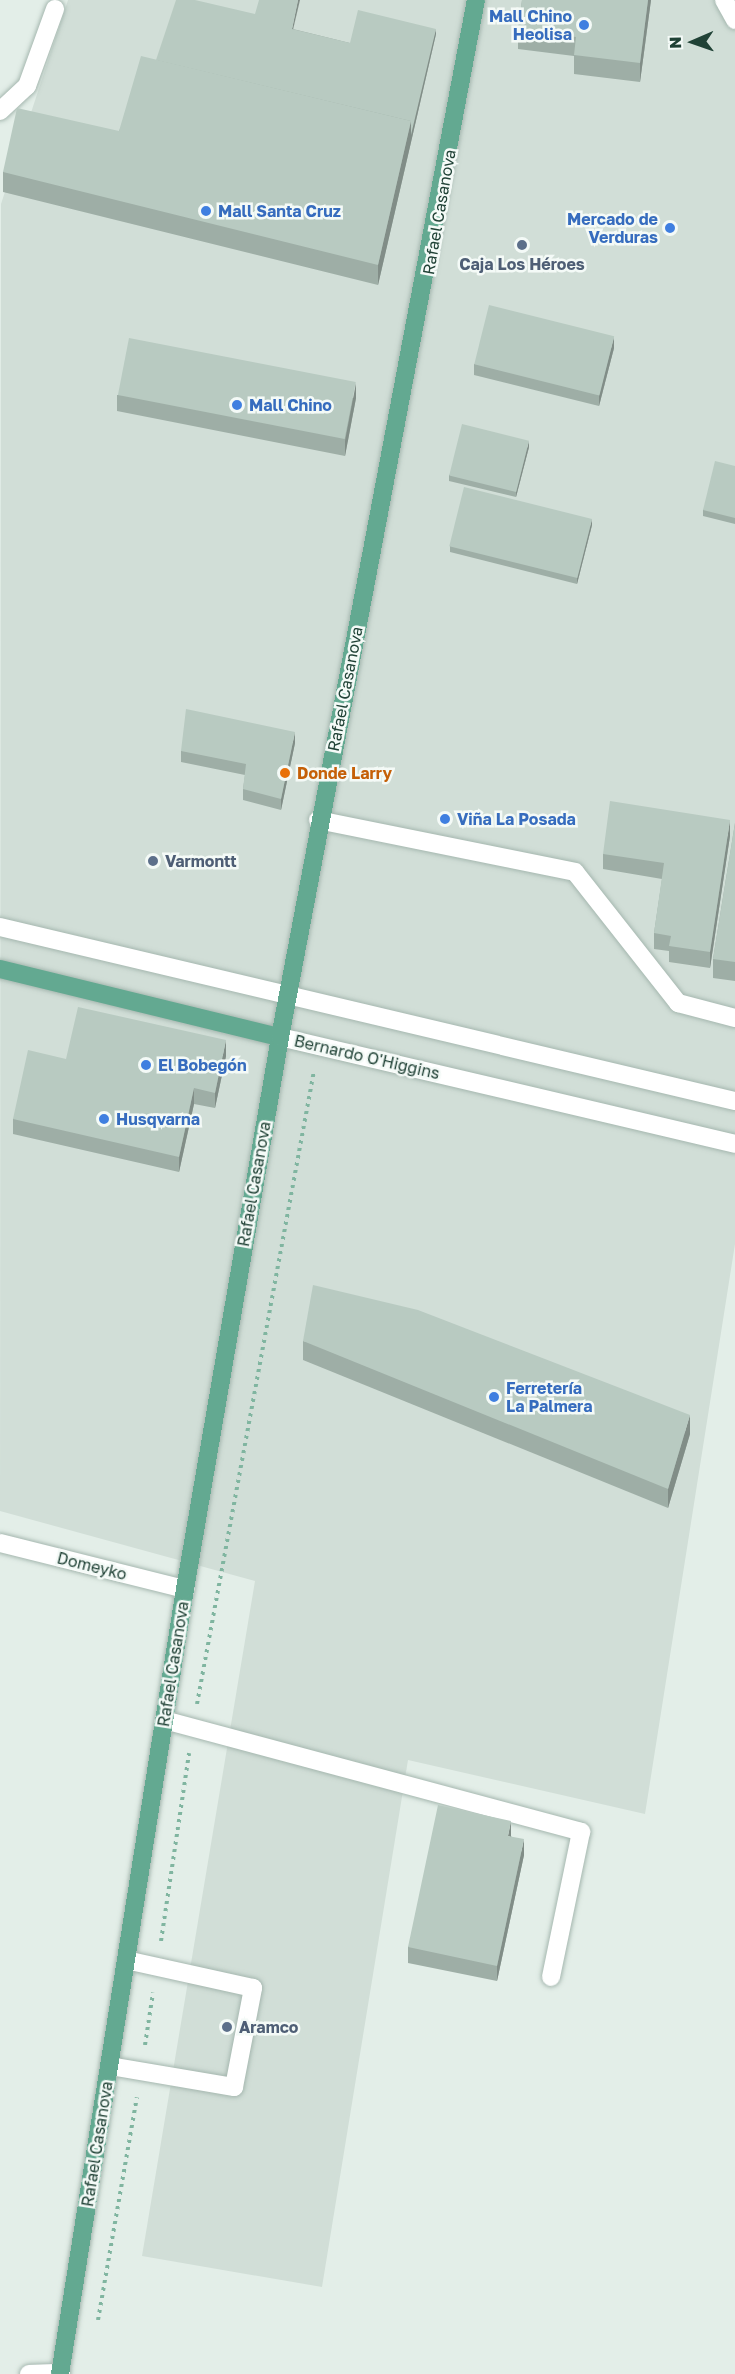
<!DOCTYPE html>
<html>
<head>
<meta charset="utf-8">
<style>
	body { margin:0 }
	#map { position:relative; width:735px; height:2374px; overflow:hidden; background:#e3eee8; font-family:"Golos Text",sans-serif }
	div>[style] { position:absolute }
	.built>* { inset:0; background:#d1ded7 }
	.path>* { height:4px; margin-top:-2px; transform-origin:0; background:repeating-linear-gradient(90deg,#80b5a0 0 3px,transparent 0 7.5px) }
	.roads { filter:drop-shadow(0 0 2px #a5b7af) drop-shadow(0 0 2px #a5b7af) }
	.lane>* { height:18px; margin:-9px; padding:0 9px; transform-origin:9px; border-radius:9px; background:#fff }
	.street>* { height:18px; margin:-9px; padding:0 9px; transform-origin:9px; border-radius:9px; background:#fff }
	.secondary>* { height:18px; margin:-9px; padding:0 9px; transform-origin:9px; border-radius:9px; background:#fff }
	.primary>* { height:18px; margin:-9px; padding:0 9px; transform-origin:9px; border-radius:9px; background:#63a991 }
	.wall>* { inset:0; background:#9eaea6 }
	.shaded-wall>* { inset:0; background:#818d87 }
	.building>* { inset:0; background:#b8cac1; transform-origin:0 0 }
	.dots>* { width:16px; height:16px; translate:-50% -50%; box-sizing:border-box; border:3px solid #f4faf7; border-radius:50% }
	span { translate:-50% -50%; white-space:nowrap; text-align:center; line-height:1.15; -webkit-text-stroke:5px #f4faf7; paint-order:stroke }
	.shop-label { font-size:16px; color:#366cbe; font-weight:700 }
	.right { translate:-100% -50%; text-align:right }
	.left { translate:0 -50%; text-align:left }
	.street-label { font-size:16px; color:#204236 }
	.service-label { font-size:16px; color:#4e5e75; font-weight:700 }
	.food-label { font-size:16px; color:#c56008; font-weight:700 }
	.north { position:absolute; left:663px; top:12px; width:60px; height:60px; -webkit-text-stroke:4px #f4faf7; paint-order:stroke; rotate:268deg; font-size:16px; font-weight:700; line-height:24px; text-align:center; color:#204236 }
	.north::after { content:''; display:block; margin:auto; width:21px; height:27px; background:#204236; clip-path:polygon(50% 0,100% 100%,50% 72%,0 100%) }
</style>
</head>
<body>
<div id="map">
	<div class="built">
		<div style="clip-path:polygon(68px 0,735px 0,735px 1244px,645px 1814px,408px 1760px,322px 2287px,142px 2256px,255px 1581px,0 1511px,1px 204px)"></div>
	</div>
	<div class="path">
		<div style="left:197px;top:1704px;width:644px;rotate:-79.53deg"></div>
		<div style="left:161px;top:1941px;width:190px;rotate:-81.5deg"></div>
		<div style="left:145px;top:2045px;width:53px;rotate:-81.3deg"></div>
		<div style="left:98px;top:2320px;width:226px;rotate:-80.1deg"></div>
	</div>
	<div class="roads">
		<div class="lane">
			<div style="left:724px;top:0;width:23px;rotate:61deg"></div>
			<div style="left:0;top:111px;width:37px;rotate:-43deg"></div>
			<div style="left:27px;top:86px;width:82px;rotate:-70deg"></div>
			<div style="left:318px;top:820px;width:262px;rotate:11.4deg"></div>
			<div style="left:575px;top:872px;width:167px;rotate:51.8deg"></div>
			<div style="left:678px;top:1003px;width:59px;rotate:14.7deg"></div>
			<div style="left:164px;top:1720px;width:432px;rotate:15deg"></div>
			<div style="left:581px;top:1832px;width:148px;rotate:101.7deg"></div>
			<div style="left:110px;top:2066px;width:126px;rotate:9.6deg"></div>
			<div style="left:234px;top:2087px;width:101px;rotate:-79.1deg"></div>
			<div style="left:253px;top:1988px;width:130px;rotate:-167.6deg"></div>
		</div>
		<div class="street">
			<div style="left:29px;top:2374px;width:32px;rotate:-2deg"></div>
		</div>
		<div class="secondary">
			<div style="left:0;top:927px;width:755px;rotate:13.32deg"></div>
			<div style="left:280px;top:1037px;width:467px;rotate:13.2deg"></div>
			<div style="left:0;top:1543px;width:191px;rotate:14deg"></div>
		</div>
		<div class="primary">
			<div style="left:0;top:969px;width:288px;rotate:13.7deg"></div>
			<div style="left:60px;top:2374px;width:795px;rotate:-80.95deg"></div>
			<div style="left:185px;top:1589px;width:560px;rotate:-80.23deg"></div>
			<div style="left:280px;top:1037px;width:1055px;rotate:-79.3deg"></div>
		</div>
	</div>
	<div class="wall">
		<div style="clip-path:polygon(522px 0,651px 0,640px 82px,574px 74px,574px 56px,518px 49px,518px 30px)"></div>
		<div style="clip-path:polygon(293px 29px,350px 43px,436px 34px,378px 285px,3px 192px,3px 172px,119px 131px,156px 60px)"></div>
		<div style="clip-path:polygon(614px 348px,599px 406px,474px 375px,474px 364px)"></div>
		<div style="clip-path:polygon(117px 395px,356px 398px,345px 456px,117px 411px)"></div>
		<div style="clip-path:polygon(529px 447px,516px 497px,449px 481px,449px 475px)"></div>
		<div style="clip-path:polygon(735px 466px,735px 524px,703px 516px,703px 510px)"></div>
		<div style="clip-path:polygon(592px 525px,577px 584px,450px 552px,450px 546px)"></div>
		<div style="clip-path:polygon(295px 743px,281px 810px,243px 800px,243px 789px,245px 775px,181px 762px,181px 751px)"></div>
		<div style="clip-path:polygon(735px 823px,735px 981px,713px 978px,713px 959px)"></div>
		<div style="clip-path:polygon(730px 836px,710px 968px,669px 962px,669px 951px,654px 949px,654px 933px,662px 879px,603px 869px,603px 854px)"></div>
		<div style="clip-path:polygon(226px 1056px,215px 1108px,194px 1104px,179px 1172px,13px 1134px,13px 1119px,66px 1059px)"></div>
		<div style="clip-path:polygon(303px 1341px,690px 1434px,668px 1508px,303px 1360px)"></div>
		<div style="clip-path:polygon(511px 1836px,524px 1855px,497px 1981px,408px 1963px,408px 1947px)"></div>
	</div>
	<div class="shaded-wall">
		<div style="clip-path:polygon(298px 0,300px 0,292px 34px,292px 29px)"></div>
		<div style="clip-path:polygon(648px 0,651px 0,640px 82px,640px 63px)"></div>
		<div style="clip-path:polygon(436px 29px,436px 34px,378px 285px,378px 265px,411px 121px)"></div>
		<div style="clip-path:polygon(614px 337px,614px 348px,599px 406px,599px 395px)"></div>
		<div style="clip-path:polygon(356px 383px,356px 398px,345px 456px,345px 441px)"></div>
		<div style="clip-path:polygon(529px 441px,529px 447px,516px 497px,516px 492px)"></div>
		<div style="clip-path:polygon(592px 519px,592px 525px,577px 584px,577px 578px)"></div>
		<div style="clip-path:polygon(295px 732px,295px 743px,281px 810px,281px 799px)"></div>
		<div style="clip-path:polygon(730px 820px,730px 836px,710px 968px,710px 952px)"></div>
		<div style="clip-path:polygon(226px 1040px,226px 1056px,215px 1108px,215px 1093px)"></div>
		<div style="clip-path:polygon(194px 1088px,194px 1104px,179px 1172px,179px 1157px)"></div>
		<div style="clip-path:polygon(690px 1415px,690px 1434px,668px 1508px,668px 1489px)"></div>
		<div style="clip-path:polygon(511px 1821px,511px 1837px,508px 1836px)"></div>
		<div style="clip-path:polygon(524px 1839px,524px 1855px,497px 1981px,497px 1966px)"></div>
	</div>
	<div class="building">
		<div style="clip-path:polygon(176px 0,195px 0,255px 14px,259px 0,298px 0,292px 29px,350px 43px,358px 10px,436px 29px,411px 135px,411px 121px,156px 60px)"></div>
		<div style="clip-path:polygon(522px 0,648px 0,640px 63px,574px 55px,576px 37px,518px 30px)"></div>
		<div style="clip-path:polygon(141px 56px,411px 121px,378px 265px,3px 172px,17px 108px,119px 131px)"></div>
		<div style="left:489px;top:305px;width:129px;height:61px;rotate:14deg"></div>
		<div style="left:129px;top:338px;width:231px;height:58px;rotate:11deg"></div>
		<div style="left:462px;top:424px;width:69px;height:53px;rotate:14deg"></div>
		<div style="clip-path:polygon(715px 461px,735px 466px,735px 518px,703px 510px)"></div>
		<div style="left:464px;top:487px;width:132px;height:61px;rotate:14deg"></div>
		<div style="clip-path:polygon(186px 709px,295px 732px,281px 799px,243px 789px,246px 764px,181px 751px)"></div>
		<div style="clip-path:polygon(610px 801px,730px 820px,710px 952px,669px 946px,671px 936px,654px 933px,664px 863px,603px 854px)"></div>
		<div style="clip-path:polygon(735px 823px,735px 962px,713px 959px)"></div>
		<div style="clip-path:polygon(78px 1007px,226px 1040px,215px 1093px,194px 1088px,179px 1157px,13px 1119px,28px 1050px,66px 1059px)"></div>
		<div style="clip-path:polygon(313px 1285px,418px 1310px,690px 1415px,668px 1489px,303px 1341px)"></div>
		<div style="clip-path:polygon(438px 1805px,511px 1821px,508px 1836px,524px 1839px,497px 1966px,408px 1947px)"></div>
	</div>
	<div class="dots">
		<div style="left:584px;top:25px;background:#3f7fe0"></div>
		<div style="left:206px;top:211px;background:#3f7fe0"></div>
		<div style="left:670px;top:228px;background:#3f7fe0"></div>
		<div style="left:522px;top:245px;background:#5c6f8a"></div>
		<div style="left:237px;top:405px;background:#3f7fe0"></div>
		<div style="left:285px;top:773px;background:#e8710a"></div>
		<div style="left:445px;top:819px;background:#3f7fe0"></div>
		<div style="left:153px;top:861px;background:#5c6f8a"></div>
		<div style="left:146px;top:1065px;background:#3f7fe0"></div>
		<div style="left:104px;top:1119px;background:#3f7fe0"></div>
		<div style="left:494px;top:1397px;background:#3f7fe0"></div>
		<div style="left:227px;top:2027px;background:#5c6f8a"></div>
	</div>
	<div class="shop-label">
		<span class="right" style="left:572px;top:25px">Mall Chino<br>Heolisa</span>
		<span class="left" style="left:218px;top:211px">Mall Santa Cruz</span>
		<span class="right" style="left:658px;top:228px">Mercado de<br>Verduras</span>
		<span class="left" style="left:249px;top:405px">Mall Chino</span>
		<span class="left" style="left:457px;top:819px">Viña La Posada</span>
		<span class="left" style="left:158px;top:1065px">El Bobegón</span>
		<span class="left" style="left:116px;top:1119px">Husqvarna</span>
		<span class="left" style="left:506px;top:1397px">Ferretería<br>La Palmera</span>
	</div>
	<div class="street-label">
		<span style="left:439px;top:212px;rotate:-80deg">Rafael Casanova</span>
		<span style="left:345px;top:689px;rotate:-79deg">Rafael Casanova</span>
		<span style="left:367px;top:1057px;rotate:13deg">Bernardo O'Higgins</span>
		<span style="left:254px;top:1184px;rotate:-80deg">Rafael Casanova</span>
		<span style="left:92px;top:1566px;rotate:14deg">Domeyko</span>
		<span style="left:173px;top:1664px;rotate:-81deg">Rafael Casanova</span>
		<span style="left:97px;top:2144px;rotate:-81deg">Rafael Casanova</span>
	</div>
	<div class="service-label">
		<span style="left:522px;top:264px">Caja Los Héroes</span>
		<span class="left" style="left:165px;top:861px">Varmontt</span>
		<span class="left" style="left:239px;top:2027px">Aramco</span>
	</div>
	<div class="food-label">
		<span class="left" style="left:297px;top:773px">Donde Larry</span>
	</div>
	<div class="north">N</div>
</div>
</body>
</html>
